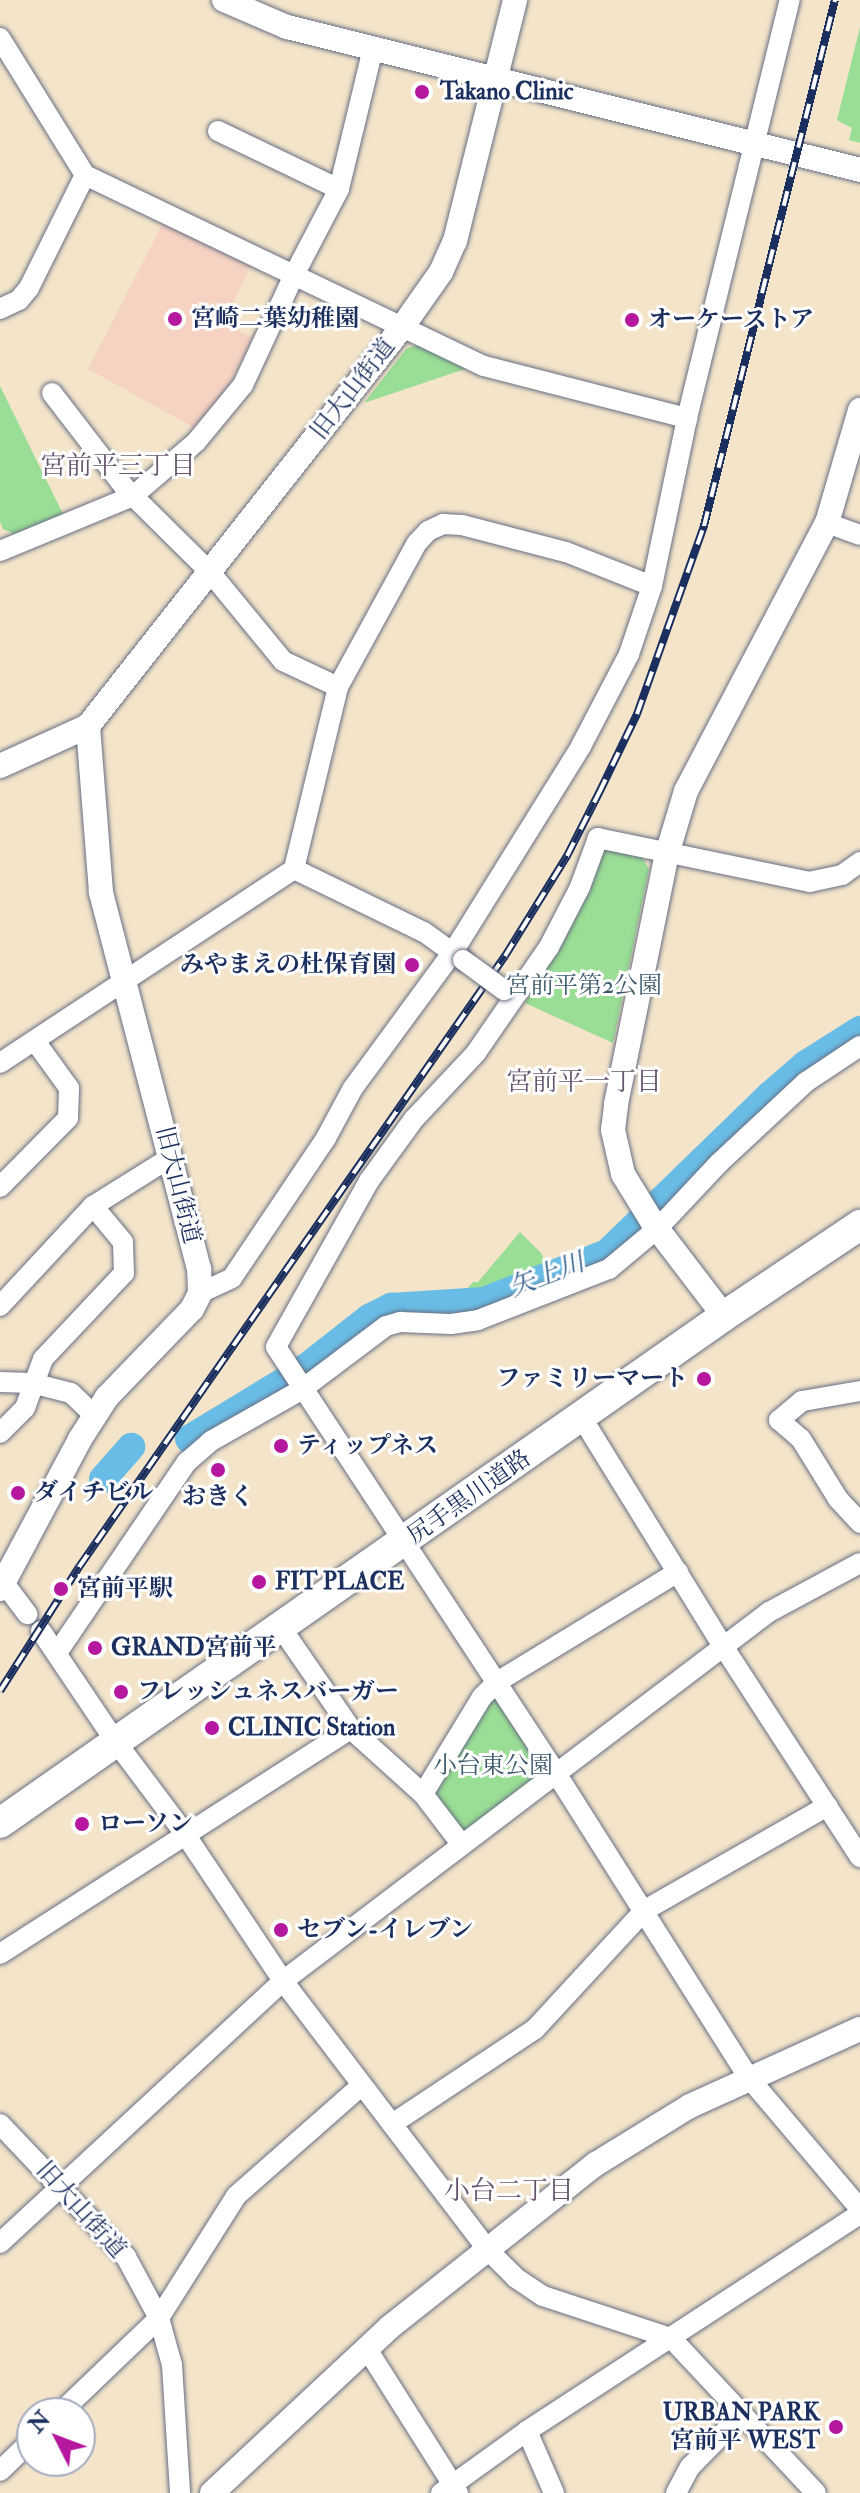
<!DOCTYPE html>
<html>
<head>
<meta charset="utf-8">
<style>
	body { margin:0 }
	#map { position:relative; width:860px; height:2493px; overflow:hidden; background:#f3e4ca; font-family:"IM FELL Double Pica","Noto Serif JP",serif }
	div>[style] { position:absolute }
	.built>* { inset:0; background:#f5d2c2 }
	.green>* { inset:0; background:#9add94 }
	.river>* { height:28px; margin:-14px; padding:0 14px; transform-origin:14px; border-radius:14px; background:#69bce5 }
	.roads { filter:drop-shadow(0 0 2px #676e84) drop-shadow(0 0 2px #676e84) }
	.minor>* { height:20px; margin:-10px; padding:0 10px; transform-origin:10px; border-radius:10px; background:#fff }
	.tertiary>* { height:24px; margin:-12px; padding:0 12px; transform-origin:12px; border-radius:12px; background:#fff }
	.primary>* { height:30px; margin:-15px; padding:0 15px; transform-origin:15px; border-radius:15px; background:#fff }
	.rail>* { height:8px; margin-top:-4px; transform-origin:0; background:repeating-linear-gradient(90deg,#fff 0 15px,#1b2f5e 0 30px); box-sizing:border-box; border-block:2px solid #1b2f5e }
	.bridges { filter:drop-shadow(0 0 2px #676e84) drop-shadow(0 0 2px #676e84) }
	.minor-bridge>* { height:20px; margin:-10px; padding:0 10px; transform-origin:10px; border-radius:10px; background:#fff }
	.dots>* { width:22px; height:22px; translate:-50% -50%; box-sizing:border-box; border:4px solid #fff; border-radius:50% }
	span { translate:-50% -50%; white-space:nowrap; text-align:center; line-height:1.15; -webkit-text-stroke:6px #fff; paint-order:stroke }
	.poi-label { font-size:24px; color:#1b2f5e; font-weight:700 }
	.left { translate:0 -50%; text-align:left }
	.right { translate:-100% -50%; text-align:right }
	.street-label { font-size:24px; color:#1b2f5e }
	.park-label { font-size:24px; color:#3b5a6c }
	.neighbourhood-label { font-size:26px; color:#64556d }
	.water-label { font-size:26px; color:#36608d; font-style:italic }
	.north { position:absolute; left:16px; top:2397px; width:80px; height:80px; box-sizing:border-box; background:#fff; border:2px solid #a4acbf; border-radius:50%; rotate:312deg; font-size:22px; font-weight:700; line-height:32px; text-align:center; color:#1b2f5e }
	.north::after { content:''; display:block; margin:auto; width:28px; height:36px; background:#b5179e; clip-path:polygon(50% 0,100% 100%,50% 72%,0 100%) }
</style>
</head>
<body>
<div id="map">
	<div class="built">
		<div style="clip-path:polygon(163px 223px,251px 265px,231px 307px,239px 331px,253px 338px,227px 389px,195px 428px,88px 369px)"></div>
	</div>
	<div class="green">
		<div style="clip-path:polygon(860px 27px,860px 143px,849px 140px,852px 128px,837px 120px)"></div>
		<div style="clip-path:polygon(418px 345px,468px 368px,364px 403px,407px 348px)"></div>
		<div style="clip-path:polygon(0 386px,64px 516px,14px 534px,3px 529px,0 522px)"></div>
		<div style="clip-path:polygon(607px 850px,642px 857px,649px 869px,613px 1043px,525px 1003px,560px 945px,596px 858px)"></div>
		<div style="clip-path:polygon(520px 1232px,541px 1253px,548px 1268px,483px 1298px,460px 1297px,473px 1282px,478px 1282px)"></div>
		<div style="clip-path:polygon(495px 1699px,541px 1767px,539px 1779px,470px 1831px,457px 1828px,434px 1797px,436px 1783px,485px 1700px)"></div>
	</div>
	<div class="river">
		<div style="left:189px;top:1439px;width:135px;rotate:-31.3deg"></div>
		<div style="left:304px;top:1369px;width:83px;rotate:-38.1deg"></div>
		<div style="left:369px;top:1318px;width:25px;rotate:-27deg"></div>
		<div style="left:391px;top:1307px;width:93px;rotate:-3.7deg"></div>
		<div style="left:484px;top:1301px;width:132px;rotate:-21.3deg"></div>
		<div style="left:607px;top:1253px;width:227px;rotate:-44.1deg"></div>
		<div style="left:770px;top:1095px;width:48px;rotate:-40.7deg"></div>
		<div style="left:806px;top:1064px;width:64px;rotate:-32.2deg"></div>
		<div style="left:103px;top:1479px;width:43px;rotate:-48.8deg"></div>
	</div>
	<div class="roads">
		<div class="minor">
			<div style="left:0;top:38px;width:161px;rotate:58.2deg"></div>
			<div style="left:85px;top:175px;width:126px;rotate:116.4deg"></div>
			<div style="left:29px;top:288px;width:16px;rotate:130deg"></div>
			<div style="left:19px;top:300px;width:21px;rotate:155deg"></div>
			<div style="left:218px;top:131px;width:134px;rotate:25.6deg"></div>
			<div style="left:85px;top:175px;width:442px;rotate:25.6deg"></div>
			<div style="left:484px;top:366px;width:210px;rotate:14.4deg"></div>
			<div style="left:52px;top:393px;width:121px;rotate:52.4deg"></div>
			<div style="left:126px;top:489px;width:118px;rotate:44.7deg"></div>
			<div style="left:210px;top:572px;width:115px;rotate:50.6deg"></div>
			<div style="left:283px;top:661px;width:61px;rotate:25.3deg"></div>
			<div style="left:827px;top:523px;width:35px;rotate:20deg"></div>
			<div style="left:0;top:551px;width:144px;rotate:-22.5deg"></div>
			<div style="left:133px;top:496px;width:83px;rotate:-40.6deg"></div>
			<div style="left:196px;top:442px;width:74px;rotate:-50.5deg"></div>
			<div style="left:243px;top:385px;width:121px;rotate:-65.1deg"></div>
			<div style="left:294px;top:275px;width:97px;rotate:-62.4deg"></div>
			<div style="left:339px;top:189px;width:145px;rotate:-76.4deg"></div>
			<div style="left:860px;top:862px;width:22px;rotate:144deg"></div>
			<div style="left:842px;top:875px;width:33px;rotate:168deg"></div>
			<div style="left:810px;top:882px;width:217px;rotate:-168.3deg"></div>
			<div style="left:598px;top:838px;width:52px;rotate:110.2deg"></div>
			<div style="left:580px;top:887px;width:68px;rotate:117.3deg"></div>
			<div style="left:549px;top:947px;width:129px;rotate:124.6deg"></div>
			<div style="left:476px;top:1053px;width:91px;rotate:133.2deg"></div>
			<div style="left:414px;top:1119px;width:77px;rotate:126deg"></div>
			<div style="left:369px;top:1181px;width:190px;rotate:119.3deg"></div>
			<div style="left:276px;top:1347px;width:510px;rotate:56.68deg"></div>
			<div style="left:556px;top:1773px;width:361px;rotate:57.7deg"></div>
			<div style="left:749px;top:2078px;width:172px;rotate:49.7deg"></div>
			<div style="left:294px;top:869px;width:144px;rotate:25.9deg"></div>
			<div style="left:424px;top:932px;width:48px;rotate:35.7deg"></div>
			<div style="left:0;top:1063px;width:352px;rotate:-33.4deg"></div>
			<div style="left:294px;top:869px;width:187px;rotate:-76.4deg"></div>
			<div style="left:338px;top:687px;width:164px;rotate:-61.3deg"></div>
			<div style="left:417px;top:543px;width:16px;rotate:-47deg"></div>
			<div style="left:428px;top:531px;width:17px;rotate:-25deg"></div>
			<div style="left:443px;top:524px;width:19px;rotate:3deg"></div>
			<div style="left:462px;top:525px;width:107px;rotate:14.6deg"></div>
			<div style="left:566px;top:552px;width:92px;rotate:21.6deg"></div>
			<div style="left:0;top:1187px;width:97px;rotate:-45.4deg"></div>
			<div style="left:68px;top:1118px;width:30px;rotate:-88deg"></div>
			<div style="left:69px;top:1088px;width:58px;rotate:-125.9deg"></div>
			<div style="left:200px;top:1293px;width:35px;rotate:-25deg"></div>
			<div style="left:232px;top:1278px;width:169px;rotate:-56.1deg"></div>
			<div style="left:326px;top:1138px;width:57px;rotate:-61.6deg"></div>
			<div style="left:353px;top:1088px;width:169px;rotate:-53.7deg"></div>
			<div style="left:453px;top:952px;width:243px;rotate:-58.1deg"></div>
			<div style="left:581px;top:746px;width:104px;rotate:-62.4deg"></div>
			<div style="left:629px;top:654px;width:72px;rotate:-71.3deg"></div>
			<div style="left:652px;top:586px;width:172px;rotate:-78.2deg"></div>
			<div style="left:687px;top:418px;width:431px;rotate:-76.2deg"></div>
			<div style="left:0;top:1306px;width:137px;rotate:-47.1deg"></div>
			<div style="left:93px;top:1206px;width:92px;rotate:-32.1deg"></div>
			<div style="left:0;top:1382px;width:32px;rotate:2deg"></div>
			<div style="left:32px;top:1383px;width:40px;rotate:14.4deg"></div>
			<div style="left:71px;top:1393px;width:33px;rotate:44deg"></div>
			<div style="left:860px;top:1391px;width:59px;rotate:170.2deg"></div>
			<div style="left:802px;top:1401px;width:30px;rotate:140deg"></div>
			<div style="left:779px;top:1420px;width:29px;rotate:41deg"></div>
			<div style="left:801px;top:1439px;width:70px;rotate:58.3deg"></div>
			<div style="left:838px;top:1499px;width:33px;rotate:47deg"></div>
			<div style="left:582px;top:1418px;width:268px;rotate:58.3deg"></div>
			<div style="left:723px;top:1646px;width:252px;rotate:57deg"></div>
			<div style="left:0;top:1433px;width:35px;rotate:-45deg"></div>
			<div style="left:25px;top:1408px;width:52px;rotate:-69.8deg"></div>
			<div style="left:43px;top:1359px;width:118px;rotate:-46.7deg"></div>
			<div style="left:124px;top:1273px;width:31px;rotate:-92deg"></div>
			<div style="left:123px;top:1242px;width:47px;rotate:-129.8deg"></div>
			<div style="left:4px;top:1583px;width:39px;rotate:53deg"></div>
			<div style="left:282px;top:1629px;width:121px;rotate:55.4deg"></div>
			<div style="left:351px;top:1729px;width:97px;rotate:42.1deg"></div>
			<div style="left:423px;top:1794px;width:64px;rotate:52.6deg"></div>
			<div style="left:41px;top:1631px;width:134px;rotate:56deg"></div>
			<div style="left:116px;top:1742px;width:115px;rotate:53.1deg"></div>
			<div style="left:185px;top:1834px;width:177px;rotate:56.3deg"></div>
			<div style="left:283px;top:1981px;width:338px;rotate:52.7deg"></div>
			<div style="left:488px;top:2250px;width:40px;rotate:45deg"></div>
			<div style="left:516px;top:2278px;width:32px;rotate:34deg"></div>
			<div style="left:543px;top:2296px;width:135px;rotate:18.2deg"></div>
			<div style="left:671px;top:2338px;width:212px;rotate:46.9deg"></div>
			<div style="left:57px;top:1653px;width:231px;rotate:-55.8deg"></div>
			<div style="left:187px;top:1462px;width:32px;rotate:-41deg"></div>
			<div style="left:211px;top:1441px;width:103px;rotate:-29.5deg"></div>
			<div style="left:301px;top:1390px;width:106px;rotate:-37deg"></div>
			<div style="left:386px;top:1326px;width:15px;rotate:-16deg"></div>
			<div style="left:400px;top:1322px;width:51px;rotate:2.2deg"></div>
			<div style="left:451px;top:1324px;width:27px;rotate:-8deg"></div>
			<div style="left:478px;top:1320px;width:141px;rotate:-21.3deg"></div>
			<div style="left:609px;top:1269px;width:64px;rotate:-39.9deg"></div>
			<div style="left:658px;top:1228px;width:89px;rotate:-46.8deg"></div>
			<div style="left:719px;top:1163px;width:119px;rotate:-43deg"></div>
			<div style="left:806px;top:1082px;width:65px;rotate:-33.7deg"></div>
			<div style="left:423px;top:1794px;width:114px;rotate:-58.7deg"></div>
			<div style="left:482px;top:1697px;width:21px;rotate:-45deg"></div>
			<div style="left:497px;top:1682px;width:212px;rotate:-31.3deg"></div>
			<div style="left:0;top:1954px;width:417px;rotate:-32.7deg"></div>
			<div style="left:0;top:2124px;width:183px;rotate:46.5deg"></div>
			<div style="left:126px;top:2257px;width:69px;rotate:61.6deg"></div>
			<div style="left:159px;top:2318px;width:49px;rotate:74.5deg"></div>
			<div style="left:172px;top:2365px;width:128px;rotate:86.4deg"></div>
			<div style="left:392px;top:2124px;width:172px;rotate:-33.6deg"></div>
			<div style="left:535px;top:2029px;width:162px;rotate:-47.3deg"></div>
			<div style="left:645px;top:1910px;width:210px;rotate:-29.7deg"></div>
			<div style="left:0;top:2243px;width:386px;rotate:-42.8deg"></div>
			<div style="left:283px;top:1981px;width:610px;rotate:-37.21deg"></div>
			<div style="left:769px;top:1612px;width:103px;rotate:-28.3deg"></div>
			<div style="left:367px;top:2349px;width:170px;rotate:57.7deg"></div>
			<div style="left:60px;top:2413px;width:137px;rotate:-43.8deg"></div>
			<div style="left:159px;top:2318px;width:144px;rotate:-57.7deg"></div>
			<div style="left:236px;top:2196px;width:168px;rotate:-41.4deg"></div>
			<div style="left:527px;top:2431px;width:68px;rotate:66.5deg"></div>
			<div style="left:0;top:2471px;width:45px;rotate:-44.1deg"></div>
			<div style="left:441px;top:2493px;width:106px;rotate:-35.8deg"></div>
			<div style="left:527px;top:2431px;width:397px;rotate:-33.1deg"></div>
			<div style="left:676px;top:2493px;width:30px;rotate:-62deg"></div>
			<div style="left:690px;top:2467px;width:74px;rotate:-45.5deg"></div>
		</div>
		<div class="tertiary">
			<div style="left:224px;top:0;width:69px;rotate:23.2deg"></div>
			<div style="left:287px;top:27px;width:591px;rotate:14.01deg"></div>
			<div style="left:0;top:766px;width:97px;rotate:-24.4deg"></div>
			<div style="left:88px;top:726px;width:509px;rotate:-51.78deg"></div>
			<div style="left:403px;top:326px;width:66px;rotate:-54.9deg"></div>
			<div style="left:441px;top:272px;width:34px;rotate:-66deg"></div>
			<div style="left:455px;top:241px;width:248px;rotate:-76deg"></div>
			<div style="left:724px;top:1316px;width:117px;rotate:-127.4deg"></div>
			<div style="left:653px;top:1223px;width:57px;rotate:-121.5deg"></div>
			<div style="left:623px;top:1174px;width:45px;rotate:-102.8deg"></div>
			<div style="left:613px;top:1130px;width:26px;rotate:-83deg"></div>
			<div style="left:616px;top:1104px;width:255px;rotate:-78.5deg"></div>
			<div style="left:667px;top:854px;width:66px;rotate:-73.2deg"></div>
			<div style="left:686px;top:791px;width:303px;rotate:-62.3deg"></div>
			<div style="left:827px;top:523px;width:118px;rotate:-73.7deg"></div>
			<div style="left:0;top:1589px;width:170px;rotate:-61.9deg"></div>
			<div style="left:80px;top:1439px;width:50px;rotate:-57.3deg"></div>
			<div style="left:107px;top:1397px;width:122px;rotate:-46deg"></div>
			<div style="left:192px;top:1309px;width:18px;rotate:-63deg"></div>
			<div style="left:200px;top:1293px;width:24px;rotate:-92deg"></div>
			<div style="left:199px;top:1269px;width:390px;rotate:-104.6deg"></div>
			<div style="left:101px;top:892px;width:167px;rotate:-94.5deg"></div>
			<div style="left:212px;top:2493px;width:243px;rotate:-43deg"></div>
			<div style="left:390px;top:2327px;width:263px;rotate:-38.4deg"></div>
			<div style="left:596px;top:2164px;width:110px;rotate:-31.7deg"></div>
			<div style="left:690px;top:2106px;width:187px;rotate:-24.4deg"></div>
		</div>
		<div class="primary">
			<div style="left:0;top:1823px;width:884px;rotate:-35deg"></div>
			<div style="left:724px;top:1316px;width:164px;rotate:-33.8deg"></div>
		</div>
	</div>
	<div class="rail">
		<div style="left:0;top:1691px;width:147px;rotate:-57.5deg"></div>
		<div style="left:79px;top:1567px;width:745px;rotate:-55.12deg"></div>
		<div style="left:505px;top:956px;width:118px;rotate:-58.2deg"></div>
		<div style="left:567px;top:856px;width:71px;rotate:-63.1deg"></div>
		<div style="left:599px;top:793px;width:88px;rotate:-64.3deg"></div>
		<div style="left:637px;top:714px;width:200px;rotate:-70.4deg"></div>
		<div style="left:704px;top:526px;width:542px;rotate:-76.02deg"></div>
	</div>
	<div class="bridges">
		<div class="minor-bridge">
			<div style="left:463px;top:960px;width:51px;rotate:36.2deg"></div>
		</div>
	</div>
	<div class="dots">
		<div style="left:422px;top:92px;background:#b5179e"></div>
		<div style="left:175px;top:319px;background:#b5179e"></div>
		<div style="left:632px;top:320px;background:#b5179e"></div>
		<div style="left:412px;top:965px;background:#b5179e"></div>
		<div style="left:704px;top:1379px;background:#b5179e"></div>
		<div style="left:281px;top:1446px;background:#b5179e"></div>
		<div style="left:218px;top:1470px;background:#b5179e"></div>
		<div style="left:18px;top:1493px;background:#b5179e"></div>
		<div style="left:259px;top:1582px;background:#b5179e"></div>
		<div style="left:61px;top:1589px;background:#b5179e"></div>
		<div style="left:95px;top:1648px;background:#b5179e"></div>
		<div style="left:121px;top:1692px;background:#b5179e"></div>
		<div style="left:212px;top:1728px;background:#b5179e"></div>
		<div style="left:82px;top:1824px;background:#b5179e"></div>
		<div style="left:281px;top:1930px;background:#b5179e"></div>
		<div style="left:836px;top:2427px;background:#b5179e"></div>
	</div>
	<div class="poi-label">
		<span class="left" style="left:440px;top:92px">Takano Clinic</span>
		<span class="left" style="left:191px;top:319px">宮崎二葉幼稚園</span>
		<span class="left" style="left:648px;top:320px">オーケーストア</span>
		<span class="right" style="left:396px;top:965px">みやまえの杜保育園</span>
		<span class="right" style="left:688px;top:1379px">ファミリーマート</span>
		<span class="left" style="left:297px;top:1446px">ティップネス</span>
		<span class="left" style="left:34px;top:1493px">ダイチビル</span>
		<span style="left:218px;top:1497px">おきく</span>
		<span class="left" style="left:275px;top:1582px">FIT PLACE</span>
		<span class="left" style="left:77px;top:1589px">宮前平駅</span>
		<span class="left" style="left:111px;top:1648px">GRAND宮前平</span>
		<span class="left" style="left:137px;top:1692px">フレッシュネスバーガー</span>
		<span class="left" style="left:228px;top:1728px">CLINIC Station</span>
		<span class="left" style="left:98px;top:1824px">ローソン</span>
		<span class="left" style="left:297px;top:1930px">セブン-イレブン</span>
		<span class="right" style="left:820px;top:2427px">URBAN PARK<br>宮前平 WEST</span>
	</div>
	<div class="street-label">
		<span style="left:353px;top:389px;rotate:-52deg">旧大山街道</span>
		<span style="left:178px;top:1185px;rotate:76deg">旧大山街道</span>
		<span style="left:469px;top:1497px;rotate:-35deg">尻手黒川道路</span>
		<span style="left:81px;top:2210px;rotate:48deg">旧大山街道</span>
	</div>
	<div class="park-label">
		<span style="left:584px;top:986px">宮前平第2公園</span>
		<span style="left:493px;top:1766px">小台東公園</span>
	</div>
	<div class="neighbourhood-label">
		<span style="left:118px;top:467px">宮前平三丁目</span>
		<span style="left:584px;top:1083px">宮前平一丁目</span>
		<span style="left:509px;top:2192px">小台二丁目</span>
	</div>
	<div class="water-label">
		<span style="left:547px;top:1276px;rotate:-21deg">矢上川</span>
	</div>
	<div class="north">N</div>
</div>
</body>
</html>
